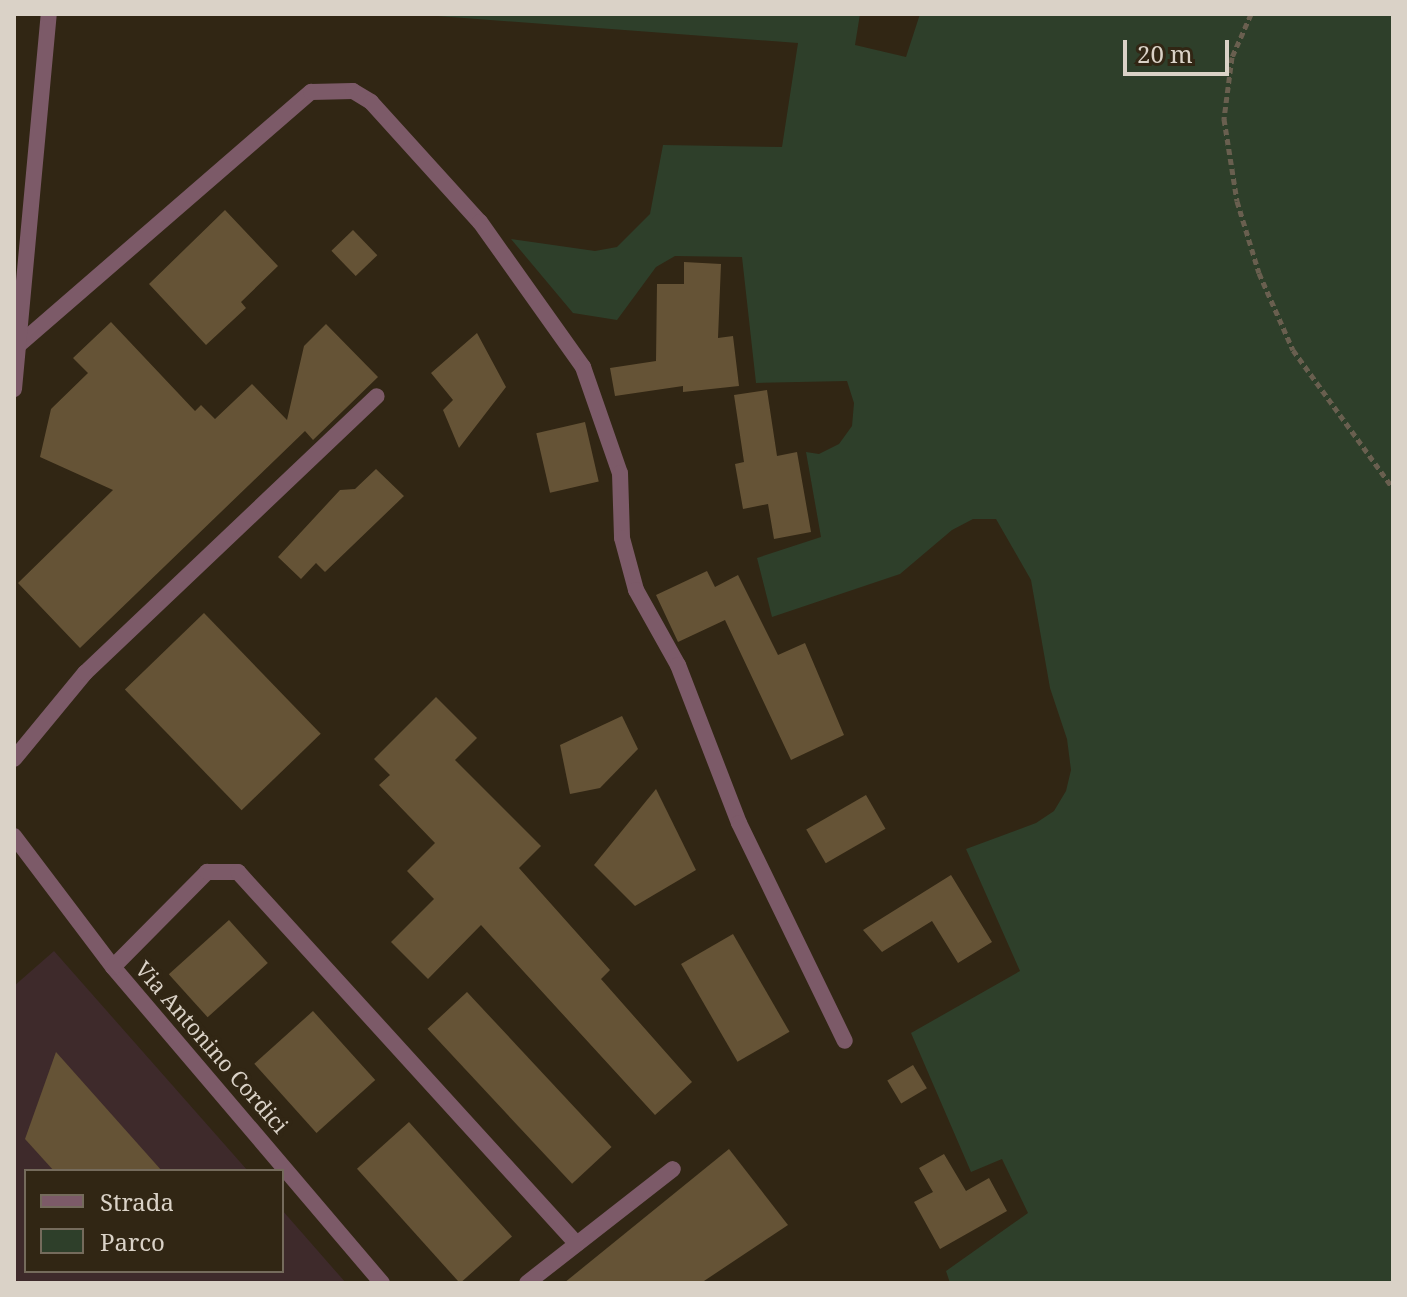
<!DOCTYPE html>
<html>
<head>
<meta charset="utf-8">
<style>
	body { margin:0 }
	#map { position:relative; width:1407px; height:1297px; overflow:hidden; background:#312614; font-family:"Noto Serif",serif }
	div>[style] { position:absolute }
	.education>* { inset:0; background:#3e2a2b }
	.green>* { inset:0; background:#2e3f2a }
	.building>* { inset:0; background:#655336; transform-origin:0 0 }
	.path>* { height:5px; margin-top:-2.5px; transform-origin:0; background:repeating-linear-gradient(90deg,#695f4f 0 6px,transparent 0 10px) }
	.street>* { height:16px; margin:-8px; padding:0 8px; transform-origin:8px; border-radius:8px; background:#7c5a68 }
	span { translate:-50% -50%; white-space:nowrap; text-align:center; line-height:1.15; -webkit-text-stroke:8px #312614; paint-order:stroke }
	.street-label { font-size:22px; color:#dad2c7 }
	.frame { position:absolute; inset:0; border:16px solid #dad2c7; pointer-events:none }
	.legend { position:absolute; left:24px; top:1169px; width:260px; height:104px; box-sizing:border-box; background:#312614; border:2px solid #756b5c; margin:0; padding:10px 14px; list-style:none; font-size:24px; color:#dad2c7 }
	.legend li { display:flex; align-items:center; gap:16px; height:40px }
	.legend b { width:40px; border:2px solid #756b5c }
	.scale { position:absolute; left:1123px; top:40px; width:106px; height:36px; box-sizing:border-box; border:4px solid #dad2c7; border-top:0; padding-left:10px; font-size:24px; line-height:28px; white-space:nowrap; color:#dad2c7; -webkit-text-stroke:6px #312614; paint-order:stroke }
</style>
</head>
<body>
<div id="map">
	<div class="education">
		<div style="clip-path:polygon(54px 951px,248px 1171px,26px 1171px,26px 1271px,282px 1271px,282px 1210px,346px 1283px,14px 1283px,14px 986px)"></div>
	</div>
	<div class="green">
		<div style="clip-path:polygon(411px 14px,860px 14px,855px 45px,906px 57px,920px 14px,1393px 14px,1393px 1283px,950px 1283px,946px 1271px,1028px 1213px,1002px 1159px,971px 1172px,911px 1033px,1020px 971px,966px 849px,1036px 823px,1054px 811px,1066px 791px,1071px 770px,1067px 739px,1050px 688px,1031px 580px,996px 519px,973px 519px,952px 530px,900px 574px,772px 617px,757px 558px,821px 537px,806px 452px,819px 454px,839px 444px,852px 426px,854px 403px,847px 381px,756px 383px,742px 257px,675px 256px,656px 267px,617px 320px,573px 313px,511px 239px,595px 251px,617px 247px,650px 214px,663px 145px,782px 147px,798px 43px)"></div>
	</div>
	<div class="building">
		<div style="clip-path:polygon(225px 210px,278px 266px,241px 302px,246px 308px,206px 345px,149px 284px)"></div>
		<div style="left:353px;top:230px;width:35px;height:30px;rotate:46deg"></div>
		<div style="clip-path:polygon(684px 262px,721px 264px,718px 338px,733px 336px,739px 386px,683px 392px,683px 386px,615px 396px,610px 368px,656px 361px,657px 284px,684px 284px)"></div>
		<div style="clip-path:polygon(111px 322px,195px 411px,201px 405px,215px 419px,252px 384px,287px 420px,304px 346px,326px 324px,378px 377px,313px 440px,305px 431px,80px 648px,18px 583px,113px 490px,40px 457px,51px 409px,88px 373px,73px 358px)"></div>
		<div style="clip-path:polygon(477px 333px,506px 387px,459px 448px,443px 410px,453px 400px,431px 373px)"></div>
		<div style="clip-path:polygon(767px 390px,777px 456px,797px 452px,811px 532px,774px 539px,768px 504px,743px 509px,735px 464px,744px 462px,734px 395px)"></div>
		<div style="left:585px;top:422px;width:61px;height:50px;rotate:77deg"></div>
		<div style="clip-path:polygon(376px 469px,404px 496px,325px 572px,316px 563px,301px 579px,278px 557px,340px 490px,355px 489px)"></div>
		<div style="clip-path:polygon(707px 571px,715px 587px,738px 575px,778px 655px,805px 643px,844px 735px,791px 760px,725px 620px,678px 642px,656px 595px)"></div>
		<div style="left:204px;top:613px;width:168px;height:110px;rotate:46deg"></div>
		<div style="clip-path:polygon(436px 697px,477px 738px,455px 760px,541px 846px,519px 868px,610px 970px,601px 979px,692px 1082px,655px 1115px,481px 925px,428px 979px,391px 942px,434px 899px,407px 871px,435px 843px,379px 785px,390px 775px,374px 759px)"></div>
		<div style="clip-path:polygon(622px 716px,638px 749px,600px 788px,570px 794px,560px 745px)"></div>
		<div style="clip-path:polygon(656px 789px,696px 870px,635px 906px,594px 865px)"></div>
		<div style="left:866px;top:795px;width:39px;height:69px;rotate:60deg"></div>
		<div style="clip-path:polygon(951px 875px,992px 942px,958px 963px,932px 921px,882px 952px,863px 930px)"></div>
		<div style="left:229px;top:920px;width:58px;height:81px;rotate:48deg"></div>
		<div style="left:733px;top:934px;width:113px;height:60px;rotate:60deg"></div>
		<div style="left:467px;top:992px;width:212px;height:54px;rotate:47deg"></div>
		<div style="left:313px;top:1011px;width:93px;height:79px;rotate:48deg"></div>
		<div style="clip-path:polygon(56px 1052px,162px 1171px,54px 1171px,25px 1139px)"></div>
		<div style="left:913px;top:1065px;width:27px;height:30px;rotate:59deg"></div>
		<div style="left:409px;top:1122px;width:154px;height:70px;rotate:48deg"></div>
		<div style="clip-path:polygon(729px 1149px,788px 1225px,701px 1283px,564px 1283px)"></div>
		<div style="clip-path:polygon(944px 1154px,966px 1191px,989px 1178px,1007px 1211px,940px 1249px,914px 1202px,933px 1192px,919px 1168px)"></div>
	</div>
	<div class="path">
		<div style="left:1251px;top:14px;width:47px;rotate:113.8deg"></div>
		<div style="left:1232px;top:57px;width:63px;rotate:97.4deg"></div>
		<div style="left:1224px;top:119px;width:83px;rotate:81deg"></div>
		<div style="left:1237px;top:201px;width:75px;rotate:73deg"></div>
		<div style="left:1259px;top:273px;width:84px;rotate:66.2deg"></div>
		<div style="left:1293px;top:350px;width:170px;rotate:54.1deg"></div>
	</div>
	<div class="street">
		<div style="left:14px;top:349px;width:393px;rotate:-40.9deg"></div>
		<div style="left:311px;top:92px;width:42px;rotate:-1.4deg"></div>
		<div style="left:353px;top:91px;width:21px;rotate:31deg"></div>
		<div style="left:371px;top:102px;width:162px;rotate:47.8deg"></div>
		<div style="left:480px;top:222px;width:178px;rotate:54.6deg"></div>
		<div style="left:583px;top:367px;width:112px;rotate:70.8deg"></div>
		<div style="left:620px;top:473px;width:65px;rotate:88.2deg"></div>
		<div style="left:622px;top:538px;width:54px;rotate:74.9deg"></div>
		<div style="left:636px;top:590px;width:86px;rotate:60.8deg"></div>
		<div style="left:678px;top:665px;width:169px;rotate:68.9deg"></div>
		<div style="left:739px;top:823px;width:242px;rotate:64.1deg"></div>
		<div style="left:14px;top:389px;width:377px;rotate:-84.7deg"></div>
		<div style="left:14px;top:759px;width:112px;rotate:-50.5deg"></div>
		<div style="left:85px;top:673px;width:402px;rotate:-43.5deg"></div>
		<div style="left:14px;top:836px;width:164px;rotate:52.9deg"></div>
		<div style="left:113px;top:967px;width:415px;rotate:49.6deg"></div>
		<div style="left:113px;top:967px;width:134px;rotate:-45.3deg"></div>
		<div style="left:207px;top:872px;width:31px"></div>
		<div style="left:238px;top:872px;width:503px;rotate:47.66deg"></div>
		<div style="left:527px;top:1283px;width:185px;rotate:-38deg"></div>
	</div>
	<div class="street-label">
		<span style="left:212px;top:1047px;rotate:49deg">Via Antonino Cordici</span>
	</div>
	<div class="frame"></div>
	<ul class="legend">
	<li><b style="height:10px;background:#7c5a68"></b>Strada</li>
	<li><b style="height:22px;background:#2e3f2a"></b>Parco</li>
	</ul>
	<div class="scale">20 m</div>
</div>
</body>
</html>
